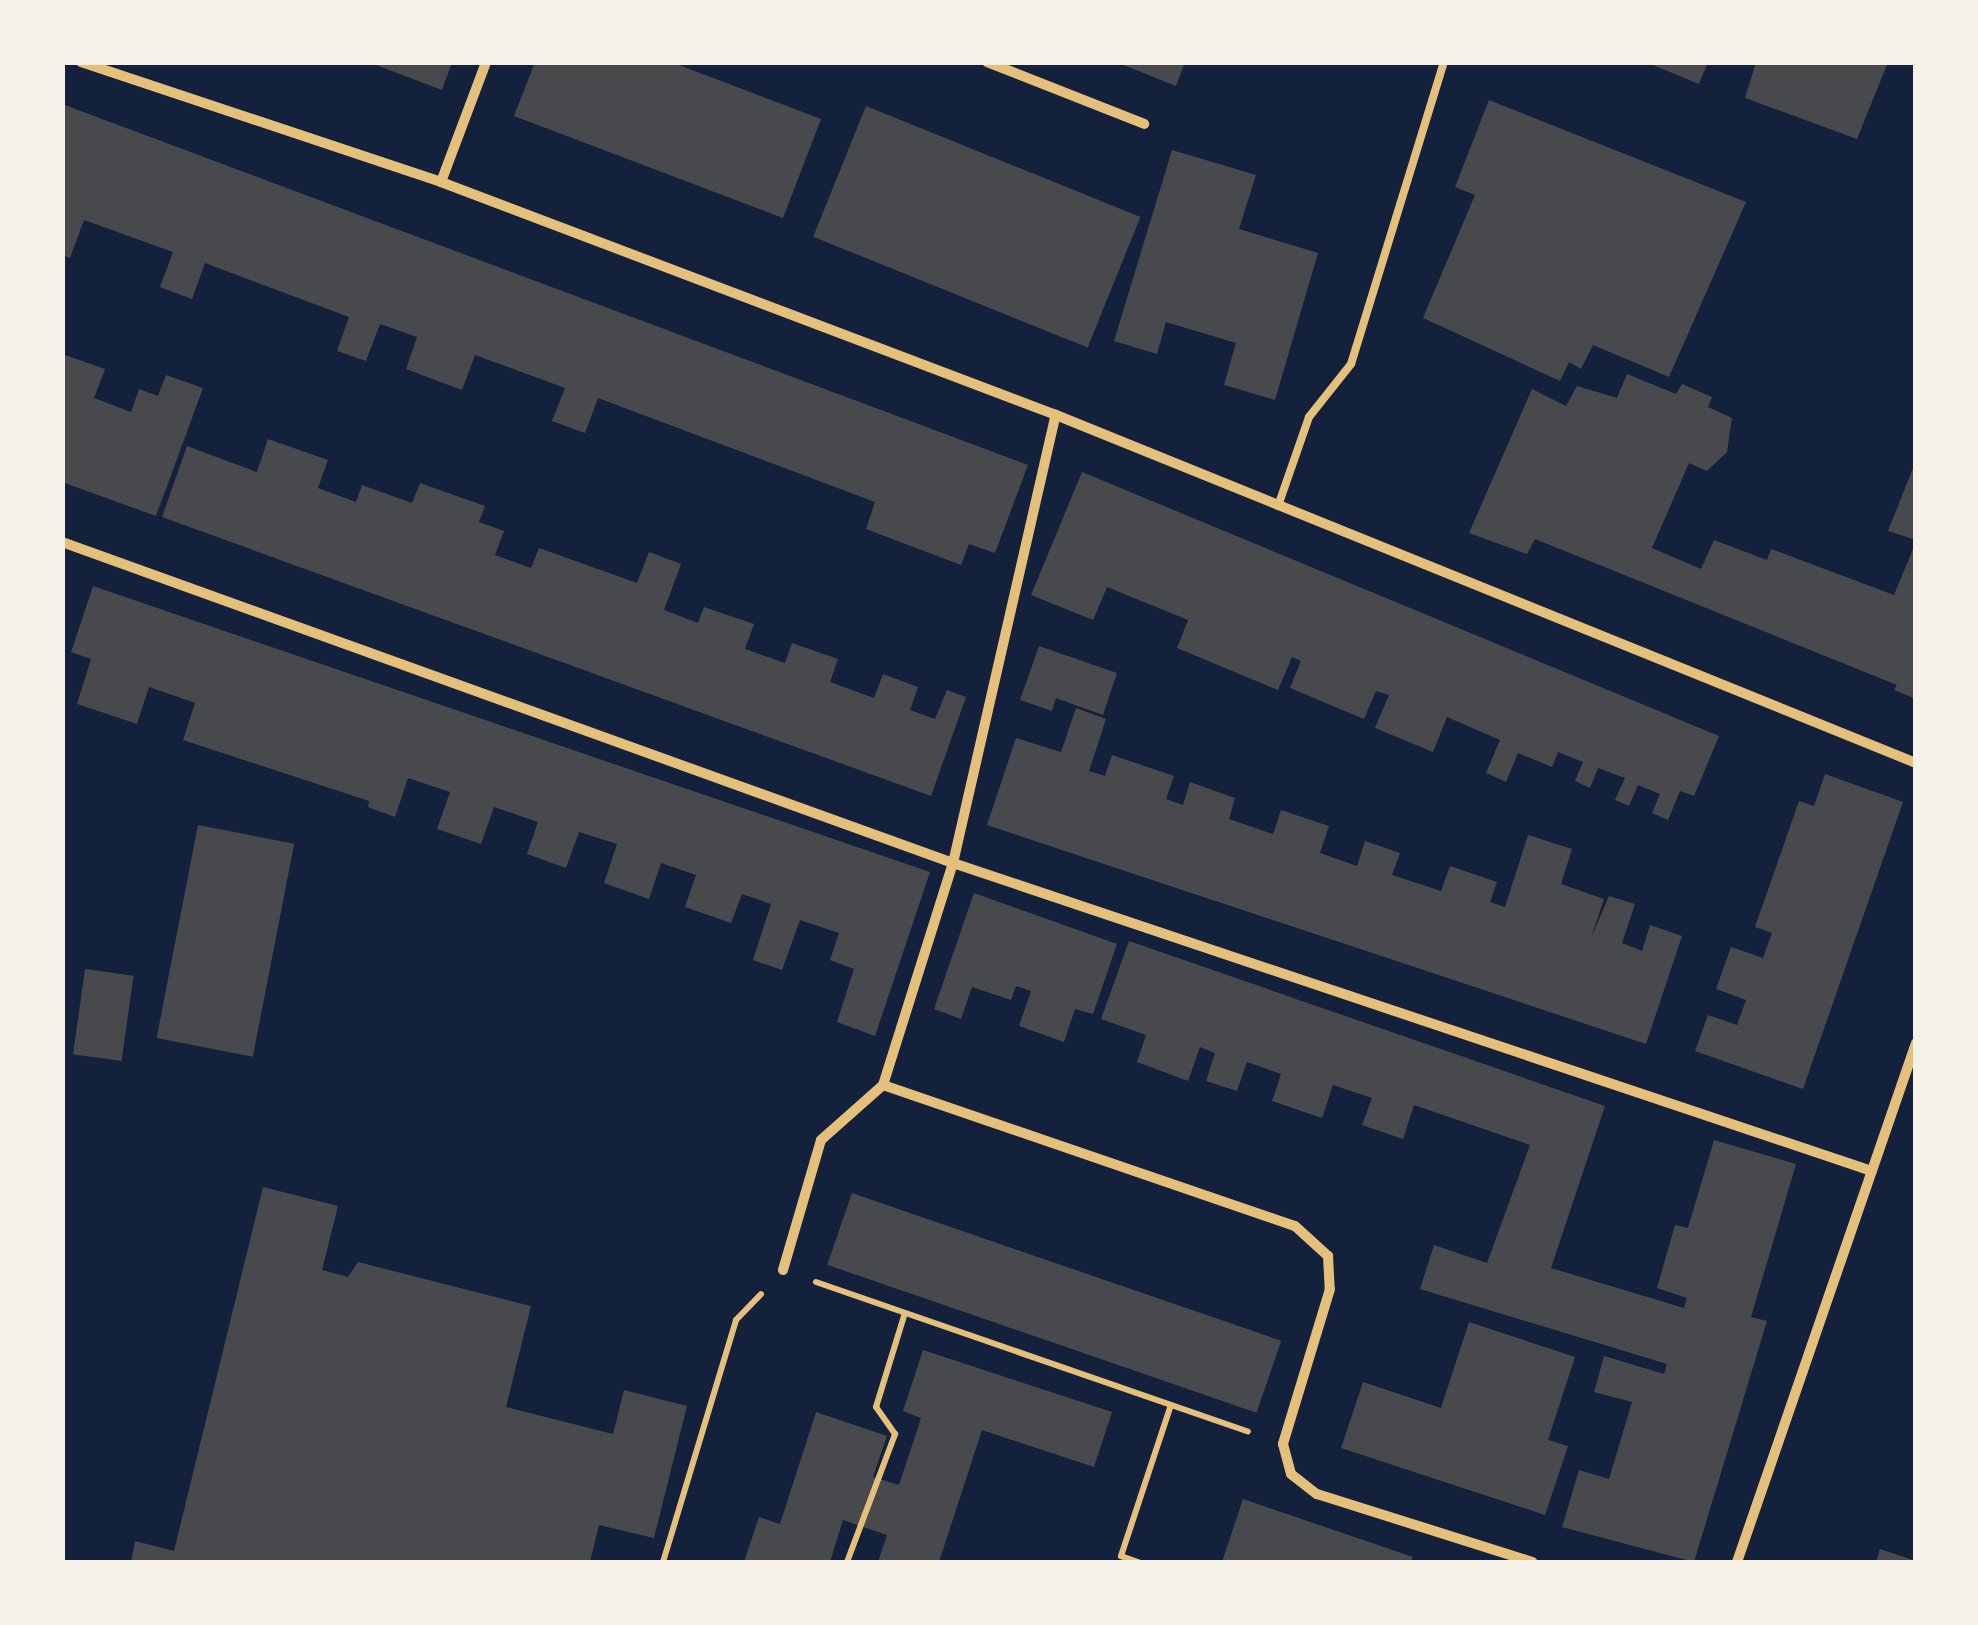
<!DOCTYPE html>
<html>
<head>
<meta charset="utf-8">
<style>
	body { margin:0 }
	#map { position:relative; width:1978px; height:1625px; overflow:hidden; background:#14213d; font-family:"PT Serif",serif }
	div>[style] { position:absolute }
	.building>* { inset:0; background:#48494c; transform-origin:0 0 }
	.path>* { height:6px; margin:-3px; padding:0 3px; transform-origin:3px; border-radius:3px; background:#e5c07b }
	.service>* { height:8px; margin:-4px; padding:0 4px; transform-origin:4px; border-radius:4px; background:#e5c07b }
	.minor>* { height:10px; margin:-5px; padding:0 5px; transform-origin:5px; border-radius:5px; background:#e5c07b }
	span { translate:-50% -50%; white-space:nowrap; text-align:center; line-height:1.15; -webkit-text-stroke:9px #f6f1e7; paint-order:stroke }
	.frame { position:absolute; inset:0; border:65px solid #f6f1e7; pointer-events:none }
</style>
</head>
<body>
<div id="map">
	<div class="building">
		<div style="clip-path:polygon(368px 62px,452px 62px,442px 90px)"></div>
		<div style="clip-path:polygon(535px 62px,671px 62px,821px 119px,783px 218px,514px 116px)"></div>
		<div style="clip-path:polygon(1116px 62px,1185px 62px,1176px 86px)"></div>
		<div style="clip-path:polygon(1646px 62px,1708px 62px,1699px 84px)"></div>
		<div style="clip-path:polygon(1756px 62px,1888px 62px,1857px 139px,1745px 98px)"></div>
		<div style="clip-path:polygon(1489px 100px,1746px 202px,1669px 377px,1593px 345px,1581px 369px,1569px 362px,1560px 381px,1423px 318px,1475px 195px,1455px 187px)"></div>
		<div style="clip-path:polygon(62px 104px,1028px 465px,995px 553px,969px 544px,961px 565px,866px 529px,875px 502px,598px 398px,585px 433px,552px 421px,565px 388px,475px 355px,462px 390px,406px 369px,417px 337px,380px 324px,366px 361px,337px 351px,349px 317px,205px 263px,192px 299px,160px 287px,173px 252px,84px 220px,70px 258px,62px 255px)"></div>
		<div style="left:866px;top:106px;width:296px;height:141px;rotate:22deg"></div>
		<div style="clip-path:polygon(1172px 150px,1256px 175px,1239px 229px,1318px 253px,1275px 400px,1224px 385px,1236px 343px,1166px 322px,1157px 354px,1114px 341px)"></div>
		<div style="clip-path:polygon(62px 354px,105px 369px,94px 398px,131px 412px,139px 389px,158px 396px,166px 375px,203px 388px,156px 516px,62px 482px)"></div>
		<div style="clip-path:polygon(1627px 374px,1676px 394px,1682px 384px,1712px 397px,1708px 407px,1732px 418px,1727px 452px,1707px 471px,1689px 463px,1652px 548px,1701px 569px,1714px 540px,1767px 560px,1771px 549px,1894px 595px,1916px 542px,1916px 699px,1894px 690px,1897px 685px,1535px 539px,1527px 554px,1469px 533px,1532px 389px,1566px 406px,1577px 386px,1617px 398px)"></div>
		<div style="clip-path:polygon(268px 439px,328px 460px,318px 488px,356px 502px,362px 485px,412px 503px,420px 483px,485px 506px,479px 522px,504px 531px,495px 555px,531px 568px,539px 548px,637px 583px,649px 552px,681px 564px,664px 610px,698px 623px,704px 607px,754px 624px,745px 649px,785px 663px,792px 643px,838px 659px,830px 682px,874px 698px,883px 674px,918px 687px,910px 710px,935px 719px,947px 690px,966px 697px,931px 796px,162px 517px,187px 446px,257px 472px)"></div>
		<div style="clip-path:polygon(1915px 463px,1916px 463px,1916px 540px,1888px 531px)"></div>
		<div style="clip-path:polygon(1082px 472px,1719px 736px,1694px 796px,1680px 791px,1668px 820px,1652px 813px,1660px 794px,1638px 785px,1629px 806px,1615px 800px,1625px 778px,1598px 768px,1590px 788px,1575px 781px,1583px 762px,1558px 752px,1552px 767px,1518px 753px,1506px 782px,1486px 773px,1500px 740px,1447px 717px,1433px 752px,1375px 728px,1389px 695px,1376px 691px,1364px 719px,1290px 688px,1301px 661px,1292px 657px,1278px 690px,1177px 648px,1188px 620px,1107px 587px,1093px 620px,1031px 595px)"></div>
		<div style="clip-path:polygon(93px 586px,930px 872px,875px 1036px,837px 1022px,854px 969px,830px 960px,839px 933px,800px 920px,782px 970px,753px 960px,771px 904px,742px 894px,731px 923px,685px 907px,696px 875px,661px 863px,649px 899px,604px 883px,617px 844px,579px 832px,566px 868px,527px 854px,538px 822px,494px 807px,481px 844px,437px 829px,450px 792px,408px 778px,395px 817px,368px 807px,369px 801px,183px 740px,195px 703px,149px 687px,137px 724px,77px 704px,91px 659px,71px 652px)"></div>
		<div style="clip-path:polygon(1039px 646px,1117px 673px,1103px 715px,1056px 698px,1052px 711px,1020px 700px)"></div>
		<div style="clip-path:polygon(1076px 708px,1106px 719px,1089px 771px,1105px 776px,1112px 755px,1174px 776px,1166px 799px,1183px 805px,1190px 782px,1235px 798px,1229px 819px,1273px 834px,1281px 810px,1329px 826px,1320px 853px,1357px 866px,1365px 841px,1400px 853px,1392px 875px,1441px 891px,1450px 866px,1497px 882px,1490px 902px,1505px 907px,1528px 835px,1572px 849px,1561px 884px,1604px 899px,1591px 938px,1609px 896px,1635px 904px,1622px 943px,1642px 951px,1650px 925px,1682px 936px,1646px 1044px,987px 825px,1016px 738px,1061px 752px)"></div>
		<div style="clip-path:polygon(1825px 774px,1903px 802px,1803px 1089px,1695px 1051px,1708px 1015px,1737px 1025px,1746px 1000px,1716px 989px,1731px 947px,1763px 958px,1772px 933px,1755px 927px,1799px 801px,1814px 806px)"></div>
		<div style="left:198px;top:825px;width:98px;height:217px;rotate:11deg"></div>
		<div style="clip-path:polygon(974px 893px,1117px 944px,1093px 1014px,1075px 1009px,1064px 1042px,1019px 1026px,1031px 991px,1016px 986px,1011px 1000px,972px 987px,961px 1019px,934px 1009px)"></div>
		<div style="clip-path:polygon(1129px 941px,1605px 1106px,1551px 1268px,1684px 1308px,1687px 1298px,1657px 1288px,1675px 1225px,1688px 1228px,1714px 1140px,1796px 1164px,1751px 1317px,1767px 1321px,1694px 1562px,1562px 1527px,1579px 1470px,1609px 1479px,1632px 1402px,1594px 1392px,1604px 1356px,1664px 1374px,1667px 1364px,1420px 1289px,1434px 1245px,1487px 1263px,1530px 1145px,1414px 1105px,1403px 1139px,1362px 1125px,1372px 1098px,1333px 1085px,1322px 1118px,1272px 1101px,1281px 1074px,1247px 1062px,1237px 1091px,1206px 1081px,1215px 1053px,1200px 1047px,1188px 1081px,1137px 1062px,1146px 1035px,1101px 1019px)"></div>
		<div style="left:85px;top:969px;width:49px;height:86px;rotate:8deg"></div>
		<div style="clip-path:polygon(263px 1187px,338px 1206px,322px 1270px,348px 1277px,358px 1262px,531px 1306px,506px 1407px,613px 1434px,624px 1390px,687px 1406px,654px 1538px,599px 1525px,590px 1562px,131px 1562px,135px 1541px,174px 1551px)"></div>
		<div style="left:852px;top:1193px;width:454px;height:76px;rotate:19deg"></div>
		<div style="clip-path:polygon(1469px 1322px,1575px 1357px,1548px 1440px,1568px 1446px,1545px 1515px,1341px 1448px,1363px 1382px,1441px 1408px)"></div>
		<div style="clip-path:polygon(923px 1350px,1112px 1412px,1094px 1467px,982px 1430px,939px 1562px,878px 1562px,887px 1535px,843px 1520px,830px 1562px,744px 1562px,759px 1517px,780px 1524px,816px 1412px,887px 1436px,873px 1477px,899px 1485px,921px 1418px,903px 1411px)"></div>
		<div style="clip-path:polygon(1243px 1499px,1413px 1557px,1411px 1562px,1222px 1562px)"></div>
		<div style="clip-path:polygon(1880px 1549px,1916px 1561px,1916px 1562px,1876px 1562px)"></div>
	</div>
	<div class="path">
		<div style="left:816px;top:1282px;width:457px;rotate:19.1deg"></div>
		<div style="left:663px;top:1562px;width:253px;rotate:-73.2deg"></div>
		<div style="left:736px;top:1320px;width:36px;rotate:-46deg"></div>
		<div style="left:847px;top:1562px;width:137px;rotate:-69.4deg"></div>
		<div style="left:895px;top:1434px;width:33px;rotate:-125deg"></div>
		<div style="left:876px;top:1407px;width:98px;rotate:-72.9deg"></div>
		<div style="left:1138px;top:1562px;width:18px;rotate:-161deg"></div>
		<div style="left:1121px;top:1556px;width:159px;rotate:-71.7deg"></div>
	</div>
	<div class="service">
		<div style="left:1278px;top:506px;width:94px;rotate:-70.8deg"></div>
		<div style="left:1309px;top:417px;width:68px;rotate:-51.6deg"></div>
		<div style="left:1351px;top:364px;width:316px;rotate:-72.9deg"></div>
	</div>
	<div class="minor">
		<div style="left:81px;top:62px;width:379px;rotate:18.4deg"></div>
		<div style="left:441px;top:182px;width:658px;rotate:20.75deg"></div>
		<div style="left:1056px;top:415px;width:928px;rotate:22.03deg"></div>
		<div style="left:987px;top:62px;width:169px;rotate:21.5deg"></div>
		<div style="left:441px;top:182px;width:128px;rotate:-69.4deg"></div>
		<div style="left:62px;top:542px;width:947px;rotate:19.81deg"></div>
		<div style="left:953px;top:863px;width:969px;rotate:18.53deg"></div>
		<div style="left:883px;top:1085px;width:435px;rotate:18.9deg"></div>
		<div style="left:1295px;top:1226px;width:45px;rotate:42.3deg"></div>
		<div style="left:1328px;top:1256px;width:33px;rotate:87deg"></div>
		<div style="left:1330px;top:1289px;width:162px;rotate:106.9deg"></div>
		<div style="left:1283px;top:1444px;width:31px;rotate:75deg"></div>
		<div style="left:1291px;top:1474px;width:33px;rotate:38deg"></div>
		<div style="left:1317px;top:1494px;width:226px;rotate:17.5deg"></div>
		<div style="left:883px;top:1085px;width:233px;rotate:-72.5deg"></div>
		<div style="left:953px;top:863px;width:460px;rotate:-77.1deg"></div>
		<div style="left:783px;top:1270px;width:135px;rotate:-73.7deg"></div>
		<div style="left:821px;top:1140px;width:83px;rotate:-41.6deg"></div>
		<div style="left:1737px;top:1562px;width:549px;rotate:-70.97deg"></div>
	</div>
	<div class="frame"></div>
</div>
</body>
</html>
